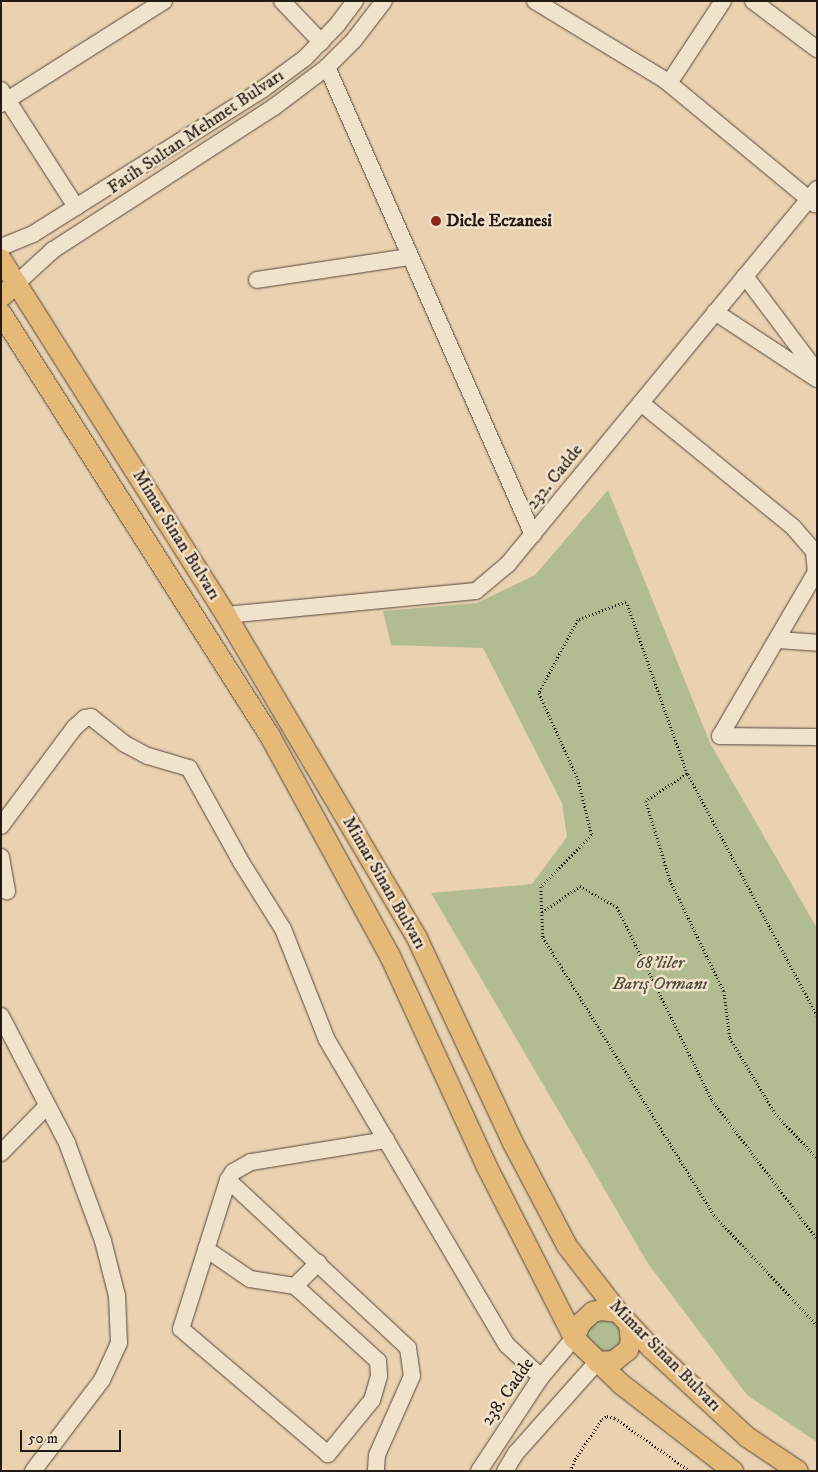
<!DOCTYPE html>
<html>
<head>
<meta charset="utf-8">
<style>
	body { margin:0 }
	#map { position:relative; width:818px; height:1472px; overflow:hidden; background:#ead2b1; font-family:"IM FELL DW Pica",serif }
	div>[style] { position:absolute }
	.green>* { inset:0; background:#b1bd90 }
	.round { border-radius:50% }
	.path>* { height:2.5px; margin-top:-1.25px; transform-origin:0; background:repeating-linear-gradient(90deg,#251914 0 1px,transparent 0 3.5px) }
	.roads { filter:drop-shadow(0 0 1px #56473b) drop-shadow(0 0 1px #56473b) }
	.minor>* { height:16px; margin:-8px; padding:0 8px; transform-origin:8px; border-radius:8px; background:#f1e2cc }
	.major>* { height:20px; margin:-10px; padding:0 10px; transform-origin:10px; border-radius:10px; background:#e5b978 }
	.dots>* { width:14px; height:14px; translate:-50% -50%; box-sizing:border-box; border:2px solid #f1e2cc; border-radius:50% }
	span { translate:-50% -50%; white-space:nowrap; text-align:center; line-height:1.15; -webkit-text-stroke:5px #f1e2cc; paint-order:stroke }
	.street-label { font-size:18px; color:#251914 }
	.poi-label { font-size:18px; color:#251914; font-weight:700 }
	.left { translate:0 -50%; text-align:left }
	.park-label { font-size:18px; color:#4f4a39; font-style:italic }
	.frame { position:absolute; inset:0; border:2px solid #251914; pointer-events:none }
	.scale { position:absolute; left:20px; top:1430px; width:101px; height:22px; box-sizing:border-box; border:2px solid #251914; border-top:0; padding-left:6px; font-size:15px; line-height:18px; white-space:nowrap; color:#251914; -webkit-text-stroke:4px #f1e2cc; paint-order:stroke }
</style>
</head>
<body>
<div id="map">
	<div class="green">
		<div style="clip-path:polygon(608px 490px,710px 743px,817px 928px,817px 1442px,747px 1395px,647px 1262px,431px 893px,532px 884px,567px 837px,562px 803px,483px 648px,391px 645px,383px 611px,477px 603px,535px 575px)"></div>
		<div class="round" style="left:587px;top:1319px;width:34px;height:34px"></div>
	</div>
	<div class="path">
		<div style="left:687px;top:774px;width:49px;rotate:146.6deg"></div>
		<div style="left:646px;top:801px;width:83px;rotate:73.1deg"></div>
		<div style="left:670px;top:880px;width:123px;rotate:64.1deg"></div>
		<div style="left:724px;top:991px;width:47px;rotate:82.7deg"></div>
		<div style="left:730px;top:1038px;width:87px;rotate:59deg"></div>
		<div style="left:775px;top:1113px;width:62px;rotate:47deg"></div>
		<div style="left:542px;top:912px;width:46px;rotate:-34.4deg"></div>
		<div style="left:580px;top:886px;width:43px;rotate:29.6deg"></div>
		<div style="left:617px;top:907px;width:215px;rotate:63.8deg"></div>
		<div style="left:712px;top:1100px;width:174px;rotate:52.9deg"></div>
		<div style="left:817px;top:1016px;width:275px;rotate:-118.2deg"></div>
		<div style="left:687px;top:774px;width:182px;rotate:-109.5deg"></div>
		<div style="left:626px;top:602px;width:51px;rotate:159.4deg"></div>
		<div style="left:578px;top:620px;width:83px;rotate:118.1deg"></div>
		<div style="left:539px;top:693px;width:94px;rotate:65.6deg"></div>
		<div style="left:578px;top:779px;width:58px;rotate:76deg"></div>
		<div style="left:592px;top:835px;width:73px;rotate:134.4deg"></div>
		<div style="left:541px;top:887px;width:50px;rotate:87.7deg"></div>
		<div style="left:543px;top:937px;width:326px;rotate:58.4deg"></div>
		<div style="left:714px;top:1215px;width:151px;rotate:46.9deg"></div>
		<div style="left:570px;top:1471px;width:13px;rotate:-67deg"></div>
		<div style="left:575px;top:1459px;width:48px;rotate:-56deg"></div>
		<div style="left:602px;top:1419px;width:6px;rotate:-31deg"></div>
		<div style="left:607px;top:1416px;width:8px;rotate:14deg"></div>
		<div style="left:615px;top:1418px;width:92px;rotate:35.2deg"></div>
	</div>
	<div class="roads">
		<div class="minor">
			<div style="left:282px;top:1px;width:57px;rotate:46.4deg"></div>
			<div style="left:535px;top:1px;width:152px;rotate:31.3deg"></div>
			<div style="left:665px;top:80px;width:195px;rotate:39.6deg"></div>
			<div style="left:753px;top:1px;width:80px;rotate:36.9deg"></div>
			<div style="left:327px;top:67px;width:511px;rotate:66.24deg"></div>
			<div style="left:669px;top:83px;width:98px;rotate:-56.6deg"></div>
			<div style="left:1px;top:90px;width:139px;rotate:57.3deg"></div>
			<div style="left:1px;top:104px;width:193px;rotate:-32.3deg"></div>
			<div style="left:1px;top:247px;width:35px;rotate:-22deg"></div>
			<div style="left:33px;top:234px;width:272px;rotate:-32.2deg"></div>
			<div style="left:263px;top:89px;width:52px;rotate:-36.4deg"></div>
			<div style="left:305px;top:58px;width:46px;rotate:-45.9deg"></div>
			<div style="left:337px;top:25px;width:30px;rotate:-53deg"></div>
			<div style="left:745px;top:276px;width:120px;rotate:53.1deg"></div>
			<div style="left:257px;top:280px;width:154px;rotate:-8.6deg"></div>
			<div style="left:17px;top:283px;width:49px;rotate:-42.5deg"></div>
			<div style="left:53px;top:250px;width:263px;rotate:-32.9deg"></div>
			<div style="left:274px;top:107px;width:66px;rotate:-37deg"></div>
			<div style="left:327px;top:67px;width:38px;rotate:-45deg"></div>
			<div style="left:354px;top:40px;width:49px;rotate:-52.4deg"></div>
			<div style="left:715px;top:312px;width:122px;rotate:33.3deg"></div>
			<div style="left:641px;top:403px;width:196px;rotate:39.2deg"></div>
			<div style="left:793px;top:527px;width:32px;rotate:49deg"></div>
			<div style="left:814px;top:551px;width:21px;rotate:85deg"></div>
			<div style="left:816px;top:572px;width:190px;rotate:120.3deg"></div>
			<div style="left:720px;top:736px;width:97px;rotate:0.6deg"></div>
			<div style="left:226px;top:615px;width:251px;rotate:-5.5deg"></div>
			<div style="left:476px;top:591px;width:42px;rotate:-40.2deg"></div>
			<div style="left:508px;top:564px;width:486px;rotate:-50.5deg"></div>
			<div style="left:778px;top:640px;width:39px;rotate:4deg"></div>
			<div style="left:1px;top:826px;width:122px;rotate:-53.3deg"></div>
			<div style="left:74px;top:728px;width:15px;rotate:-42deg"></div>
			<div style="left:85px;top:718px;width:6px;rotate:-9deg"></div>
			<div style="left:91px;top:717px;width:43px;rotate:38.5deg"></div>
			<div style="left:125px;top:744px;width:26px;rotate:28deg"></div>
			<div style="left:148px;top:756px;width:43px;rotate:16.3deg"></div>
			<div style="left:189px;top:768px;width:107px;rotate:61deg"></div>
			<div style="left:241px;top:862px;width:79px;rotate:57.9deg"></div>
			<div style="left:283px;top:929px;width:119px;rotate:68.4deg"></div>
			<div style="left:327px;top:1040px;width:354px;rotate:59.5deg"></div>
			<div style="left:507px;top:1345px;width:47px;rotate:43.3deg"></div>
			<div style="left:1px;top:857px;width:35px;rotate:80deg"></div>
			<div style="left:1px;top:1016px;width:143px;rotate:62.5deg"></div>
			<div style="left:67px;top:1143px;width:104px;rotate:69.8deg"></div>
			<div style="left:103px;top:1241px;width:57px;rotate:75.7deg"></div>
			<div style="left:117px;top:1296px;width:47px;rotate:87.6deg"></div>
			<div style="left:119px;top:1343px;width:41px;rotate:114.7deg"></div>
			<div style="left:102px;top:1380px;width:114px;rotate:127.2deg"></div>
			<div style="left:1px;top:1153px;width:66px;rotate:-45.6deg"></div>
			<div style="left:228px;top:1180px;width:246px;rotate:43deg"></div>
			<div style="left:408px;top:1348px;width:28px;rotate:82deg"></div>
			<div style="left:412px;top:1376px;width:86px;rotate:113.9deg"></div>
			<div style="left:377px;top:1455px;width:16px;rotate:94deg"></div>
			<div style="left:206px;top:1249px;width:53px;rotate:34.3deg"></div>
			<div style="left:250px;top:1279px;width:46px;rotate:8.8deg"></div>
			<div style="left:295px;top:1286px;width:112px;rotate:42.1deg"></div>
			<div style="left:378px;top:1361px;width:15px;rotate:86deg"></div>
			<div style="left:379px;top:1376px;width:25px;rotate:106deg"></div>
			<div style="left:372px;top:1400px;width:70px;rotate:129.2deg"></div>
			<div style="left:328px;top:1454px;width:193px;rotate:-139.6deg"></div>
			<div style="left:181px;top:1329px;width:156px;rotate:-72.5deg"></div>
			<div style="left:228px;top:1180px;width:9px;rotate:-58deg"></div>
			<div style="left:233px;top:1172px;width:21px;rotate:-29deg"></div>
			<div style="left:251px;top:1162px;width:137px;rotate:-9.3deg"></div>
			<div style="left:295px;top:1286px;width:33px;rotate:-45deg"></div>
			<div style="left:479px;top:1471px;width:113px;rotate:-56.6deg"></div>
			<div style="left:541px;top:1377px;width:51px;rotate:-49.8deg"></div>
			<div style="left:505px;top:1471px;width:21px;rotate:-59deg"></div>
			<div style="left:516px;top:1453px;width:122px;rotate:-48.3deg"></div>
		</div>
		<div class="major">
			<div style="left:1px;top:259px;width:421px;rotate:57.7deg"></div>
			<div style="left:226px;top:615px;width:375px;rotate:59.4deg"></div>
			<div style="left:417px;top:938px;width:226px;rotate:64.9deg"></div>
			<div style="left:513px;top:1143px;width:116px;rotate:62.3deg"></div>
			<div style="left:567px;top:1246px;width:83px;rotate:52.3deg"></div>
			<div style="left:618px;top:1312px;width:49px;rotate:47.5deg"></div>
			<div style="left:651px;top:1348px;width:131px;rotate:42.8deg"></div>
			<div style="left:747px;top:1437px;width:61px;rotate:33.7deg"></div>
			<div style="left:1px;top:297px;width:21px;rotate:-41deg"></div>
			<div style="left:1px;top:313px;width:501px;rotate:57.55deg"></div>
			<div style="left:270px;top:736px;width:251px;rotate:61.4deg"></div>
			<div style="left:390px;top:956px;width:230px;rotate:65.3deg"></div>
			<div style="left:486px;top:1165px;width:194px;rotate:63deg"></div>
			<div style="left:574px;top:1338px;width:66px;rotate:44.4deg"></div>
			<div style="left:621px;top:1384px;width:142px;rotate:37.8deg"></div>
			<div style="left:574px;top:1338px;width:17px;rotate:-65deg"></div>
			<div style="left:581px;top:1323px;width:16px;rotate:-43deg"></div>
			<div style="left:593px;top:1312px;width:8px;rotate:-14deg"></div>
			<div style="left:601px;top:1310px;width:17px;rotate:7deg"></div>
			<div style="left:597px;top:1362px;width:17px;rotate:-3deg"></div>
			<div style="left:614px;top:1361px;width:18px;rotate:-38deg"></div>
			<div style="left:628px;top:1350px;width:9px;rotate:-72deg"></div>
			<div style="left:631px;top:1341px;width:17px;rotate:-97deg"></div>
		</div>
	</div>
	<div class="dots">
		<div style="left:436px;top:221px;background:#8f2418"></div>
	</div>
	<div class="street-label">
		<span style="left:196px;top:132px;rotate:-34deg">Fatih Sultan Mehmet Bulvarı</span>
		<span style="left:555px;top:477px;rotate:-51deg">232. Cadde</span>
		<span style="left:176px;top:535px;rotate:58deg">Mimar Sinan Bulvarı</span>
		<span style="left:384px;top:883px;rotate:60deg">Mimar Sinan Bulvarı</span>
		<span style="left:665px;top:1356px;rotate:45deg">Mimar Sinan Bulvarı</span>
		<span style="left:508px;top:1392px;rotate:-55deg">238. Cadde</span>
	</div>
	<div class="poi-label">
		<span class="left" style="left:446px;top:221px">Dicle Eczanesi</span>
	</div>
	<div class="park-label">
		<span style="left:660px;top:974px">68'liler<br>Barış Ormanı</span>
	</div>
	<div class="frame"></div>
	<div class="scale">50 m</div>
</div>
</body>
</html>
